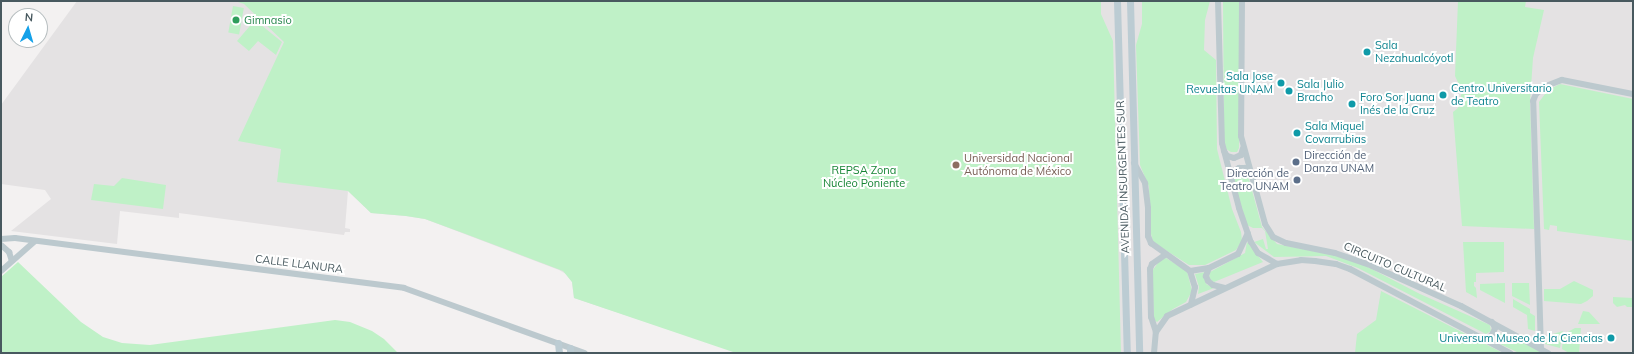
<!DOCTYPE html>
<html>
<head>
<meta charset="utf-8">
<style>
	body { margin:0 }
	#map { position:relative; width:1634px; height:354px; overflow:hidden; background:#f3f1f1; font-family:Mulish,sans-serif }
	div>[style] { position:absolute }
	[style*='--x'] { left:calc(var(--x)*1px); top:calc(var(--y)*1px); width:calc(var(--w)*1px); rotate:calc(var(--a)*1deg) }
	.education>* { inset:0; background:#e4e2e3 }
	.green>* { inset:0; background:#bff1c7; transform-origin:0 0 }
	.tertiary>* { height:6px; margin:-3px; padding:0 3px; transform-origin:3px; border-radius:3px; background:#bcc9ce }
	.secondary>* { height:7px; margin:-3.5px; padding:0 3.5px; transform-origin:3.5px; border-radius:3.5px; background:#bcccd3 }
	.dots>* { width:11px; height:11px; translate:-50% -50%; box-sizing:border-box; border:2px solid #fff; border-radius:50% }
	span { translate:-50% -50%; white-space:nowrap; text-align:center; line-height:1.15; -webkit-text-stroke:4px #fff; paint-order:stroke }
	.leisure-label { font-size:11px; color:#27864d }
	.left { translate:0 -50%; text-align:left }
	.culture-label { font-size:11px; color:#0d838f }
	.right { translate:-100% -50%; text-align:right }
	.service-label { font-size:11px; color:#4e5e75 }
	.education-label { font-size:11px; color:#785e54 }
	.park-label { font-size:11px; color:#158434 }
	.street-label { font-size:11px; color:#48595f }
	.frame { position:absolute; inset:0; border:2px solid #48595f; pointer-events:none }
	.north { position:absolute; left:8px; top:8px; width:40px; height:40px; box-sizing:border-box; background:#fff; border:1px solid #b6bdbf; border-radius:50%; rotate:5deg; font-size:11px; font-weight:700; line-height:16px; text-align:center; color:#48595f }
	.north::after { content:''; display:block; margin:auto; width:14px; height:18px; background:#14a1e9; clip-path:polygon(50% 0,100% 100%,50% 72%,0 100%) }
</style>
</head>
<body>
<div id="map">
	<div class="education">
		<i style="clip-path:polygon(77px 1px,1633px 1px,1633px 353px,739px 353px,574px 298px,572px 282px,566px 274px,559px 270px,425px 219px,406px 216px,371px 213px,348px 191px,345px 228px,350px 229px,350px 232px,345px 232px,344px 235px,179px 213px,179px 218px,120px 211px,117px 244px,11px 231px,51px 199px,45px 190px,1px 184px,1px 105px)"></i>
	</div>
	<div class="green">
		<i style="clip-path:polygon(235px 1px,1101px 1px,1101px 14px,1113px 41px,1121px 353px,736px 353px,574px 298px,572px 282px,563px 271px,463px 233px,425px 219px,406px 216px,371px 213px,348px 191px,277px 182px,281px 149px,238px 141px,284px 42px,244px 4px)"></i>
		<i style="clip-path:polygon(1142px 1px,1210px 1px,1205px 20px,1204px 50px,1216px 60px,1217px 149px,1232px 209px,1241px 232px,1242px 241px,1236px 250px,1205px 265px,1189px 265px,1153px 242px,1150px 230px,1149px 187px,1140px 165px,1136px 45px,1142px 24px)"></i>
		<i style="clip-path:polygon(1223px 1px,1241px 1px,1239px 148px,1237px 152px,1231px 152px,1226px 149px,1224px 140px)"></i>
		<i style="clip-path:polygon(1458px 1px,1526px 1px,1525px 7px,1544px 10px,1533px 58px,1530px 102px,1534px 229px,1462px 226px,1453px 112px,1458px 108px,1462px 91px,1455px 76px)"></i>
		<i style="left:233px;top:6px;width:11px;height:27px;rotate:10deg"></i>
		<i style="clip-path:polygon(255px 20px,282px 42px,276px 55px,258px 41px,249px 51px,237px 41px)"></i>
		<i style="clip-path:polygon(1560px 84px,1633px 99px,1633px 241px,1557px 231px,1557px 226px,1550px 225px,1549px 230px,1544px 229px,1539px 102px,1548px 90px)"></i>
		<i style="clip-path:polygon(1240px 170px,1247px 172px,1262px 227px,1277px 244px,1333px 255px,1362px 264px,1420px 294px,1490px 325px,1491px 331px,1486px 334px,1358px 268px,1326px 256px,1274px 257px,1254px 242px,1263px 239px,1266px 249px,1268px 249px,1265px 231px,1262px 228px,1253px 228px,1247px 225px,1234px 184px,1234px 175px)"></i>
		<i style="clip-path:polygon(122px 178px,166px 185px,163px 209px,91px 200px,94px 184px,114px 186px)"></i>
		<i style="clip-path:polygon(1247px 242px,1263px 262px,1214px 282px,1209px 279px,1210px 272px,1245px 253px)"></i>
		<i style="clip-path:polygon(1463px 242px,1504px 242px,1504px 272px,1476px 273px,1476px 282px,1474px 282px,1474px 286px,1476px 288px,1477px 298px,1466px 292px)"></i>
		<i style="clip-path:polygon(1166px 258px,1187px 271px,1192px 291px,1186px 302px,1173px 309px,1157px 322px,1154px 320px,1152px 271px,1161px 259px)"></i>
		<i style="clip-path:polygon(18px 262px,81px 322px,103px 337px,122px 343px,150px 345px,335px 320px,350px 322px,372px 331px,384px 339px,398px 353px,1px 353px,1px 277px)"></i>
		<i style="clip-path:polygon(1205px 272px,1206px 284px,1214px 288px,1198px 294px,1199px 287px,1195px 274px)"></i>
		<i style="clip-path:polygon(1574px 281px,1593px 290px,1593px 296px,1587px 301px,1581px 304px,1544px 301px,1544px 289px,1560px 289px)"></i>
		<i style="clip-path:polygon(1505px 283px,1505px 303px,1480px 290px,1480px 284px)"></i>
		<i style="clip-path:polygon(1512px 283px,1529px 283px,1530px 305px,1512px 296px)"></i>
		<i style="clip-path:polygon(1381px 291px,1503px 353px,1355px 353px,1357px 334px,1376px 320px)"></i>
		<i style="clip-path:polygon(1613px 297px,1633px 298px,1633px 307px,1627px 307px,1625px 305px,1617px 307px,1613px 303px)"></i>
		<i style="clip-path:polygon(1513px 299px,1530px 309px,1530px 313px,1535px 316px,1535px 331px,1528px 329px,1527px 315px,1513px 307px)"></i>
		<i style="clip-path:polygon(1583px 311px,1589px 312px,1600px 324px,1578px 324px)"></i>
		<i style="clip-path:polygon(1575px 328px,1581px 328px,1579px 353px,1569px 353px,1562px 349px,1563px 338px,1566px 333px)"></i>
		<i style="clip-path:polygon(1563px 331px,1560px 348px,1545px 344px,1546px 336px)"></i>
		<i style="clip-path:polygon(1507px 333px,1543px 353px,1519px 353px,1498px 343px,1497px 338px,1500px 334px)"></i>
	</div>
	<div class="tertiary">
		<i style="--x:1218;--y:1;--w:142;--a:88.4"></i>
		<i style="--x:1222;--y:143;--w:67;--a:75.3"></i>
		<i style="--x:1239;--y:208;--w:36;--a:71"></i>
		<i style="--x:1251;--y:242;--w:13;--a:58"></i>
		<i style="--x:1258;--y:253;--w:22;--a:30"></i>
		<i style="--x:1277;--y:264;--w:24;--a:-9"></i>
		<i style="--x:1301;--y:260;--w:14;--a:4"></i>
		<i style="--x:1315;--y:261;--w:21;--a:8"></i>
		<i style="--x:1336;--y:264;--w:15;--a:20"></i>
		<i style="--x:1350;--y:269;--w:181;--a:27.7"></i>
		<i style="--x:1242;--y:1;--w:135;--a:90.4"></i>
		<i style="--x:1241;--y:136;--w:91;--a:74.7"></i>
		<i style="--x:1265;--y:224;--w:15;--a:58"></i>
		<i style="--x:1273;--y:237;--w:14;--a:25"></i>
		<i style="--x:1286;--y:243;--w:50;--a:11.5"></i>
		<i style="--x:1335;--y:253;--w:39;--a:19"></i>
		<i style="--x:1372;--y:266;--w:98;--a:24.2"></i>
		<i style="--x:1461;--y:306;--w:99;--a:28.4"></i>
		<i style="--x:1224;--y:151;--w:6;--a:59"></i>
		<i style="--x:1227;--y:156;--w:7;--a:16"></i>
		<i style="--x:1234;--y:158;--w:8;--a:-23"></i>
		<i style="--x:1241;--y:155;--w:7;--a:-74"></i>
		<i style="--x:1134;--y:163;--w:23;--a:61"></i>
		<i style="--x:1145;--y:183;--w:25;--a:83"></i>
		<i style="--x:1148;--y:208;--w:28;--a:90"></i>
		<i style="--x:1148;--y:236;--w:8;--a:67"></i>
		<i style="--x:1151;--y:243;--w:48;--a:35.7"></i>
		<i style="--x:1190;--y:271;--w:19;--a:-9"></i>
		<i style="--x:1209;--y:268;--w:32;--a:-26"></i>
		<i style="--x:1238;--y:254;--w:23;--a:-65"></i>
		<i style="--x:1231;--y:179;--w:9;--a:-69"></i>
		<i style="--x:1234;--y:171;--w:6;--a:-31"></i>
		<i style="--x:1239;--y:168;--w:6;--a:0"></i>
		<i style="--x:1245;--y:168;--w:6;--a:31"></i>
		<i style="--x:1;--y:239;--w:14;--a:-4"></i>
		<i style="--x:15;--y:238;--w:392;--a:7.3"></i>
		<i style="--x:404;--y:288;--w:192;--a:19.8"></i>
		<i style="--x:1;--y:245;--w:11;--a:41"></i>
		<i style="--x:9;--y:252;--w:9;--a:72"></i>
		<i style="--x:1209;--y:268;--w:9;--a:111"></i>
		<i style="--x:1206;--y:276;--w:5;--a:68"></i>
		<i style="--x:1208;--y:281;--w:6;--a:39"></i>
		<i style="--x:1213;--y:285;--w:12;--a:14"></i>
		<i style="--x:1;--y:271;--w:45;--a:-41.4"></i>
		<i style="--x:1190;--y:271;--w:17;--a:73"></i>
		<i style="--x:1195;--y:287;--w:18;--a:103"></i>
		<i style="--x:1156;--y:332;--w:16;--a:-108"></i>
		<i style="--x:1151;--y:317;--w:48;--a:-91.2"></i>
		<i style="--x:1150;--y:269;--w:5;--a:-68"></i>
		<i style="--x:1152;--y:264;--w:16;--a:-35"></i>
		<i style="--x:1483;--y:338;--w:7;--a:-8"></i>
		<i style="--x:1490;--y:337;--w:5;--a:-53"></i>
		<i style="--x:1493;--y:333;--w:5;--a:-68"></i>
		<i style="--x:1495;--y:328;--w:7;--a:-117"></i>
		<i style="--x:1541;--y:349;--w:248;--a:-91.8"></i>
		<i style="--x:1533;--y:101;--w:8;--a:-67"></i>
		<i style="--x:1536;--y:94;--w:13;--a:-39"></i>
		<i style="--x:1546;--y:86;--w:17;--a:-21"></i>
		<i style="--x:1562;--y:80;--w:72;--a:11.2"></i>
		<i style="--x:1154;--y:353;--w:21;--a:-85"></i>
		<i style="--x:1156;--y:332;--w:19;--a:-55"></i>
		<i style="--x:1167;--y:316;--w:122;--a:-25.3"></i>
	</div>
	<div class="secondary">
		<i style="--x:1117;--y:1;--w:352;--a:88.4"></i>
		<i style="--x:1130;--y:1;--w:352;--a:88.5"></i>
		<i style="--x:558;--y:343;--w:10;--a:84"></i>
		<i style="--x:570;--y:348;--w:5;--a:90"></i>
	</div>
	<div class="dots">
		<i style="left:236px;top:20px;background:#2e9e5b"></i>
		<i style="left:1367px;top:52px;background:#0f9aa8"></i>
		<i style="left:1281px;top:83px;background:#0f9aa8"></i>
		<i style="left:1289px;top:91px;background:#0f9aa8"></i>
		<i style="left:1443px;top:95px;background:#0f9aa8"></i>
		<i style="left:1352px;top:104px;background:#0f9aa8"></i>
		<i style="left:1297px;top:133px;background:#0f9aa8"></i>
		<i style="left:1296px;top:162px;background:#5c6f8a"></i>
		<i style="left:956px;top:165px;background:#8d6e63"></i>
		<i style="left:1297px;top:180px;background:#5c6f8a"></i>
		<i style="left:1611px;top:338px;background:#0f9aa8"></i>
	</div>
	<div class="leisure-label">
		<span class="left" style="left:244px;top:20px">Gimnasio</span>
	</div>
	<div class="culture-label">
		<span class="left" style="left:1375px;top:52px">Sala<br>Nezahualcóyotl</span>
		<span class="right" style="left:1273px;top:83px">Sala Jose<br>Revueltas UNAM</span>
		<span class="left" style="left:1297px;top:91px">Sala Julio<br>Bracho</span>
		<span class="left" style="left:1451px;top:95px">Centro Universitario<br>de Teatro</span>
		<span class="left" style="left:1360px;top:104px">Foro Sor Juana<br>Inés de la Cruz</span>
		<span class="left" style="left:1305px;top:133px">Sala Miguel<br>Covarrubias</span>
		<span class="right" style="left:1603px;top:338px">Universum Museo de la Ciencias</span>
	</div>
	<div class="service-label">
		<span class="left" style="left:1304px;top:162px">Dirección de<br>Danza UNAM</span>
		<span class="right" style="left:1289px;top:180px">Dirección de<br>Teatro UNAM</span>
	</div>
	<div class="education-label">
		<span class="left" style="left:964px;top:165px">Universidad Nacional<br>Autónoma de México</span>
	</div>
	<div class="park-label">
		<span style="left:864px;top:177px">REPSA Zona<br>Núcleo Poniente</span>
	</div>
	<div class="street-label">
		<span style="left:1123px;top:177px;rotate:-92deg">AVENIDA INSURGENTES SUR</span>
		<span style="left:299px;top:264px;rotate:7deg">CALLE LLANURA</span>
		<span style="left:1395px;top:267px;rotate:23deg">CIRCUITO CULTURAL</span>
	</div>
	<div class="frame"></div>
	<div class="north">N</div>
</div>
</body>
</html>
